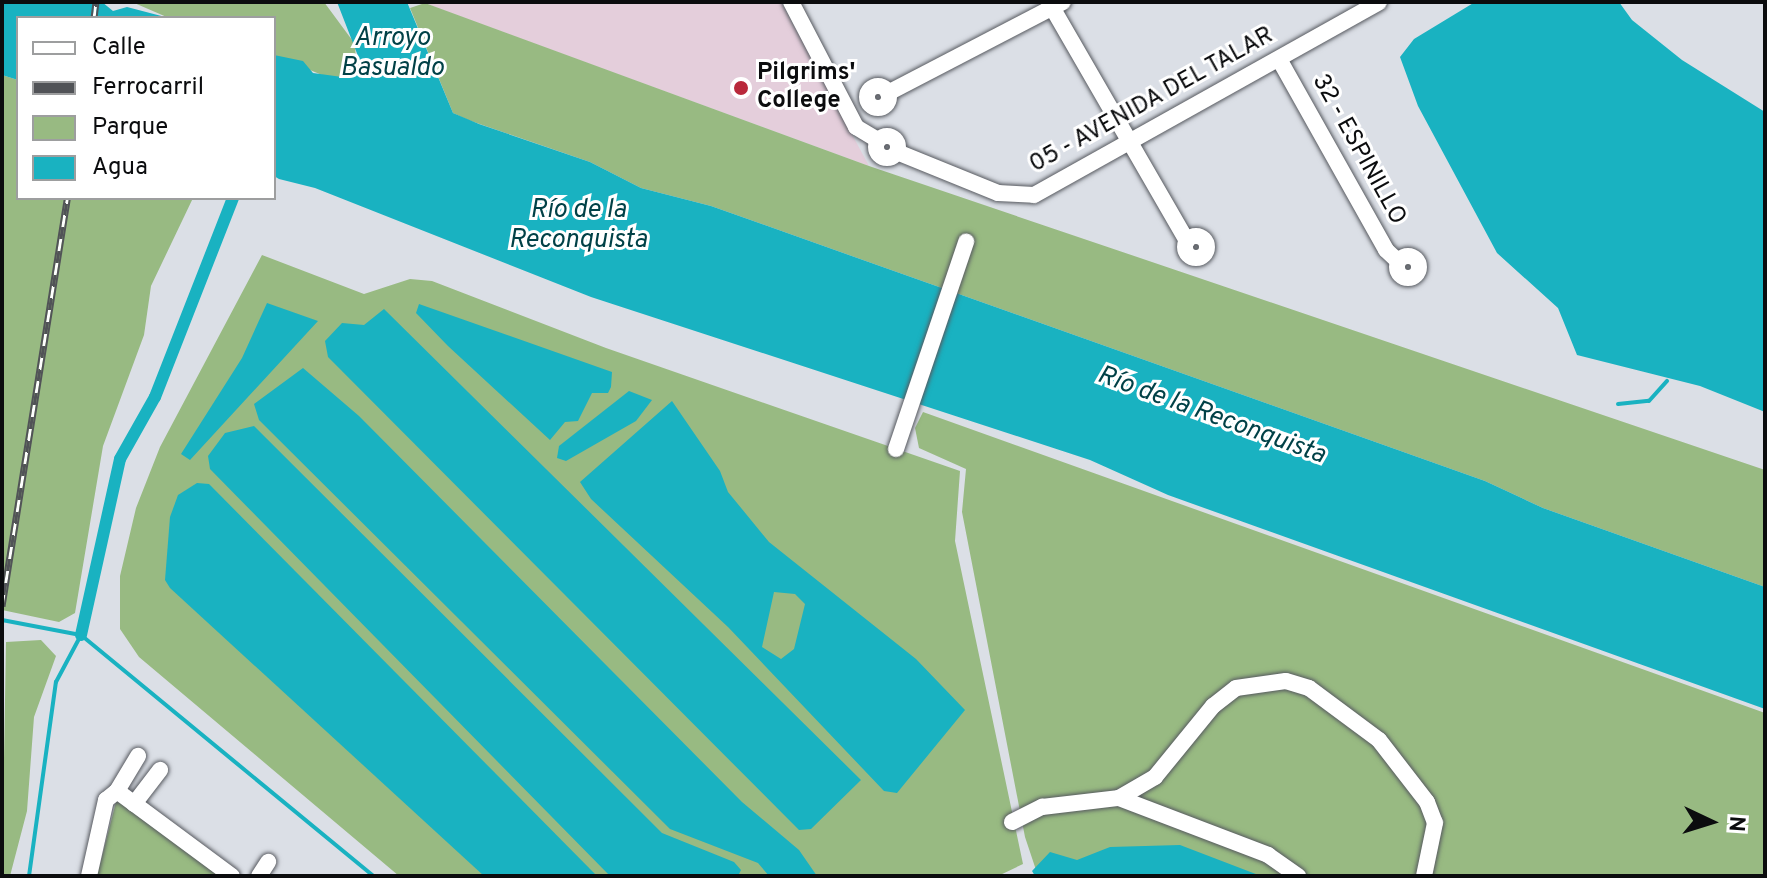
<!DOCTYPE html>
<html>
<head>
<meta charset="utf-8">
<style>
	body { margin:0 }
	#map { position:relative; width:1767px; height:878px; overflow:hidden; background:#dbdfe6; font-family:Overpass,sans-serif }
	div>[style] { position:absolute }
	[style*='--x'] { left:calc(var(--x)*1px); top:calc(var(--y)*1px); width:calc(var(--w)*1px); rotate:calc(var(--a)*1deg) }
	.education>* { inset:0; background:#e4cedb }
	.green>* { inset:0; background:#98ba82 }
	.water>* { inset:0; background:#19b2c1 }
	.stream>* { height:4px; margin:-2px; padding:0 2px; transform-origin:2px; border-radius:2px; background:#19b2c1 }
	.canal>* { height:12px; margin:-6px; padding:0 6px; transform-origin:6px; border-radius:6px; background:#19b2c1 }
	.roads { filter:drop-shadow(0 0 2px #56595f) drop-shadow(0 0 2px #56595f) }
	.minor>* { height:16px; margin:-8px; padding:0 8px; transform-origin:8px; border-radius:8px; background:#fff }
	.minor>.ring { margin:-8px; padding:0; box-sizing:content-box; background:none; border:16px solid #fff; border-radius:50% }
	.rail>* { height:7px; margin-top:-3.5px; transform-origin:0; background:repeating-linear-gradient(90deg,#fff 0 12px,#515357 0 24px); box-sizing:border-box; border-block:2px solid #515357 }
	.dots>* { width:22px; height:22px; translate:-50% -50%; box-sizing:border-box; border:4px solid #fff; border-radius:50% }
	span { translate:-50% -50%; white-space:nowrap; text-align:center; line-height:1.15; -webkit-text-stroke:6px #fff; paint-order:stroke }
	.poi-label { font-size:24px; color:#0b0c0e; font-weight:700 }
	.left { translate:0 -50%; text-align:left }
	.street-label { font-size:24px; color:#0b0c0e }
	.water-label { font-size:26px; color:#014147; font-style:italic }
	.frame { position:absolute; inset:0; border:4px solid #0b0c0e; pointer-events:none }
	.legend { position:absolute; left:16px; top:16px; width:260px; height:184px; box-sizing:border-box; background:#fff; border:2px solid #9d9e9f; margin:0; padding:10px 14px; list-style:none; font-size:24px; color:#0b0c0e }
	.legend li { display:flex; align-items:center; gap:16px; height:40px }
	.legend b { width:40px; border:2px solid #9d9e9f }
	.north { position:absolute; left:1671px; top:782px; width:80px; height:80px; -webkit-text-stroke:6px #fff; paint-order:stroke; rotate:94deg; font-size:22px; font-weight:700; line-height:32px; text-align:center; color:#0b0c0e }
	.north::after { content:''; display:block; margin:auto; width:28px; height:36px; background:#0b0c0e; clip-path:polygon(50% 0,100% 100%,50% 72%,0 100%) }
</style>
</head>
<body>
<div id="map">
	<div class="education">
		<i style="clip-path:polygon(423px 2px,781px 2px,869px 166px,440px 9px)"></i>
	</div>
	<div class="green">
		<i style="clip-path:polygon(132px 2px,324px 2px,355px 44px,356px 65px,334px 80px,274px 55px,274px 18px,169px 18px)"></i>
		<i style="clip-path:polygon(425px 3px,869px 166px,1765px 470px,1765px 587px,1543px 508px,1485px 481px,711px 206px,641px 188px,590px 162px,468px 120px,453px 113px,410px 8px)"></i>
		<i style="clip-path:polygon(2px 75px,18px 80px,18px 198px,193px 198px,151px 286px,144px 335px,103px 446px,75px 613px,59px 622px,2px 610px)"></i>
		<i style="clip-path:polygon(262px 255px,364px 294px,410px 279px,432px 281px,606px 348px,960px 471px,955px 541px,1023px 864px,998px 876px,399px 876px,139px 657px,120px 629px,120px 576px,136px 508px,160px 447px)"></i>
		<i style="clip-path:polygon(923px 412px,1765px 713px,1765px 876px,1038px 876px,1025px 837px,962px 512px,966px 469px,919px 448px,915px 428px)"></i>
		<i style="clip-path:polygon(41px 640px,56px 656px,34px 717px,27px 811px,10px 876px,2px 876px,6px 642px)"></i>
		<i style="clip-path:polygon(117px 798px,225px 876px,97px 876px)"></i>
	</div>
	<div class="water">
		<i style="clip-path:polygon(2px 2px,102px 2px,113px 11px,127px 7px,169px 18px,18px 18px,18px 80px,2px 75px)"></i>
		<i style="clip-path:polygon(337px 2px,407px 2px,453px 113px,479px 124px,590px 162px,641px 188px,711px 206px,1485px 481px,1543px 508px,1765px 587px,1765px 709px,1168px 495px,1090px 460px,591px 297px,315px 188px,279px 179px,274px 176px,274px 55px,303px 61px,313px 73px,342px 77px,356px 65px,358px 56px)"></i>
		<i style="clip-path:polygon(1475px 2px,1619px 2px,1632px 20px,1682px 60px,1765px 112px,1765px 412px,1700px 386px,1577px 355px,1558px 308px,1497px 253px,1418px 106px,1400px 57px,1414px 39px)"></i>
		<i style="clip-path:polygon(267px 303px,318px 321px,190px 460px,181px 454px,242px 358px)"></i>
		<i style="clip-path:polygon(419px 304px,612px 372px,611px 387px,608px 393px,592px 393px,578px 421px,565px 422px,550px 440px,448px 346px,416px 313px)"></i>
		<i style="clip-path:polygon(384px 309px,861px 780px,811px 829px,799px 830px,328px 357px,325px 341px,342px 323px,364px 325px)"></i>
		<i style="clip-path:polygon(303px 368px,359px 416px,742px 802px,799px 850px,817px 876px,769px 876px,758px 863px,670px 829px,259px 420px,254px 404px)"></i>
		<i style="clip-path:polygon(629px 391px,652px 400px,636px 421px,566px 461px,557px 458px,559px 446px)"></i>
		<i style="clip-path:polygon(evenodd,672px 401px,720px 471px,728px 492px,769px 542px,916px 659px,965px 710px,897px 793px,884px 791px,728px 627px,591px 499px,580px 482px,672px 401px,774px 592px,795px 594px,805px 604px,794px 649px,781px 659px,762px 647px,774px 592px)"></i>
		<i style="clip-path:polygon(254px 426px,662px 833px,734px 862px,741px 870px,738px 876px,610px 876px,210px 469px,208px 456px,225px 433px)"></i>
		<i style="clip-path:polygon(197px 483px,209px 484px,597px 876px,484px 876px,170px 588px,165px 580px,170px 517px,178px 495px)"></i>
		<i style="clip-path:polygon(1180px 845px,1261px 876px,1035px 876px,1032px 871px,1050px 852px,1077px 860px,1110px 847px)"></i>
	</div>
	<div class="stream">
		<i style="--x:1618;--y:404;--w:31;--a:-6"></i>
		<i style="--x:1649;--y:401;--w:27;--a:-48"></i>
		<i style="--x:2;--y:620;--w:80;--a:10.8"></i>
		<i style="--x:81;--y:635;--w:379;--a:39.5"></i>
		<i style="--x:29;--y:876;--w:196;--a:-82.1"></i>
		<i style="--x:56;--y:682;--w:53;--a:-62"></i>
	</div>
	<div class="canal">
		<i style="--x:81;--y:635;--w:180;--a:-77.5"></i>
		<i style="--x:120;--y:459;--w:71;--a:-60.6"></i>
		<i style="--x:155;--y:397;--w:214;--a:-68.6"></i>
	</div>
	<div class="roads">
		<div class="minor">
			<i style="--x:791;--y:2;--w:141;--a:62.5"></i>
			<i style="--x:856;--y:127;--w:26;--a:31"></i>
			<i style="--x:1049;--y:2;--w:276;--a:60"></i>
			<i style="--x:1279;--y:59;--w:219;--a:60.7"></i>
			<i style="--x:1386;--y:250;--w:16;--a:43"></i>
			<i class="ring" style="left:867px;top:86px;width:6px;height:6px"></i>
			<i style="--x:888;--y:93;--w:197;--a:-27.5"></i>
			<i class="ring" style="left:876px;top:136px;width:6px;height:6px"></i>
			<i style="--x:897;--y:152;--w:109;--a:22.1"></i>
			<i style="--x:998;--y:193;--w:36;--a:3"></i>
			<i style="--x:1034;--y:195;--w:395;--a:-29.2"></i>
			<i class="ring" style="left:1185px;top:236px;width:6px;height:6px"></i>
			<i class="ring" style="left:1397px;top:256px;width:6px;height:6px"></i>
			<i style="--x:896;--y:449;--w:219;--a:-71.3"></i>
			<i style="--x:117;--y:791;--w:143;--a:36.5"></i>
			<i style="--x:1119;--y:798;--w:42;--a:-30.3"></i>
			<i style="--x:1155;--y:777;--w:92;--a:-50.8"></i>
			<i style="--x:1213;--y:706;--w:29;--a:-38"></i>
			<i style="--x:1236;--y:688;--w:50;--a:-8"></i>
			<i style="--x:1286;--y:681;--w:24;--a:17"></i>
			<i style="--x:1309;--y:688;--w:87;--a:36.6"></i>
			<i style="--x:1379;--y:740;--w:78;--a:52.3"></i>
			<i style="--x:1427;--y:802;--w:22;--a:69"></i>
			<i style="--x:1435;--y:823;--w:54;--a:101.7"></i>
			<i style="--x:134;--y:804;--w:43;--a:-52.6"></i>
			<i style="--x:1012;--y:822;--w:34;--a:-27"></i>
			<i style="--x:1042;--y:807;--w:78;--a:-6.7"></i>
			<i style="--x:1119;--y:798;--w:160;--a:20.9"></i>
			<i style="--x:1268;--y:855;--w:37;--a:35"></i>
			<i style="--x:89;--y:876;--w:78;--a:-77.4"></i>
			<i style="--x:106;--y:800;--w:14;--a:-39"></i>
			<i style="--x:117;--y:791;--w:41;--a:-59"></i>
			<i style="--x:259;--y:876;--w:17;--a:-57"></i>
		</div>
	</div>
	<div class="rail">
		<i style="--x:94;--y:18;--w:16;--a:-83"></i>
		<i style="--x:2;--y:606;--w:413;--a:-80.9"></i>
	</div>
	<div class="dots">
		<i style="left:741px;top:88px;background:#b9283b"></i>
	</div>
	<div class="poi-label">
		<span class="left" style="left:757px;top:88px">Pilgrims'<br>College</span>
	</div>
	<div class="street-label">
		<span style="left:1152px;top:101px;rotate:-29deg">05 - AVENIDA DEL TALAR</span>
		<span style="left:1358px;top:150px;rotate:61deg">32 - ESPINILLO</span>
	</div>
	<div class="water-label">
		<span style="left:392px;top:54px">Arroyo<br>Basualdo</span>
		<span style="left:578px;top:226px">Río de la<br>Reconquista</span>
		<span style="left:1211px;top:416px;rotate:20deg">Río de la Reconquista</span>
	</div>
	<div class="frame"></div>
	<ul class="legend">
	<li><b style="height:10px;background:#fff"></b>Calle</li>
	<li><b style="height:10px;background:#515357"></b>Ferrocarril</li>
	<li><b style="height:22px;background:#98ba82"></b>Parque</li>
	<li><b style="height:22px;background:#19b2c1"></b>Agua</li>
	</ul>
	<div class="north">N</div>
</div>
</body>
</html>
